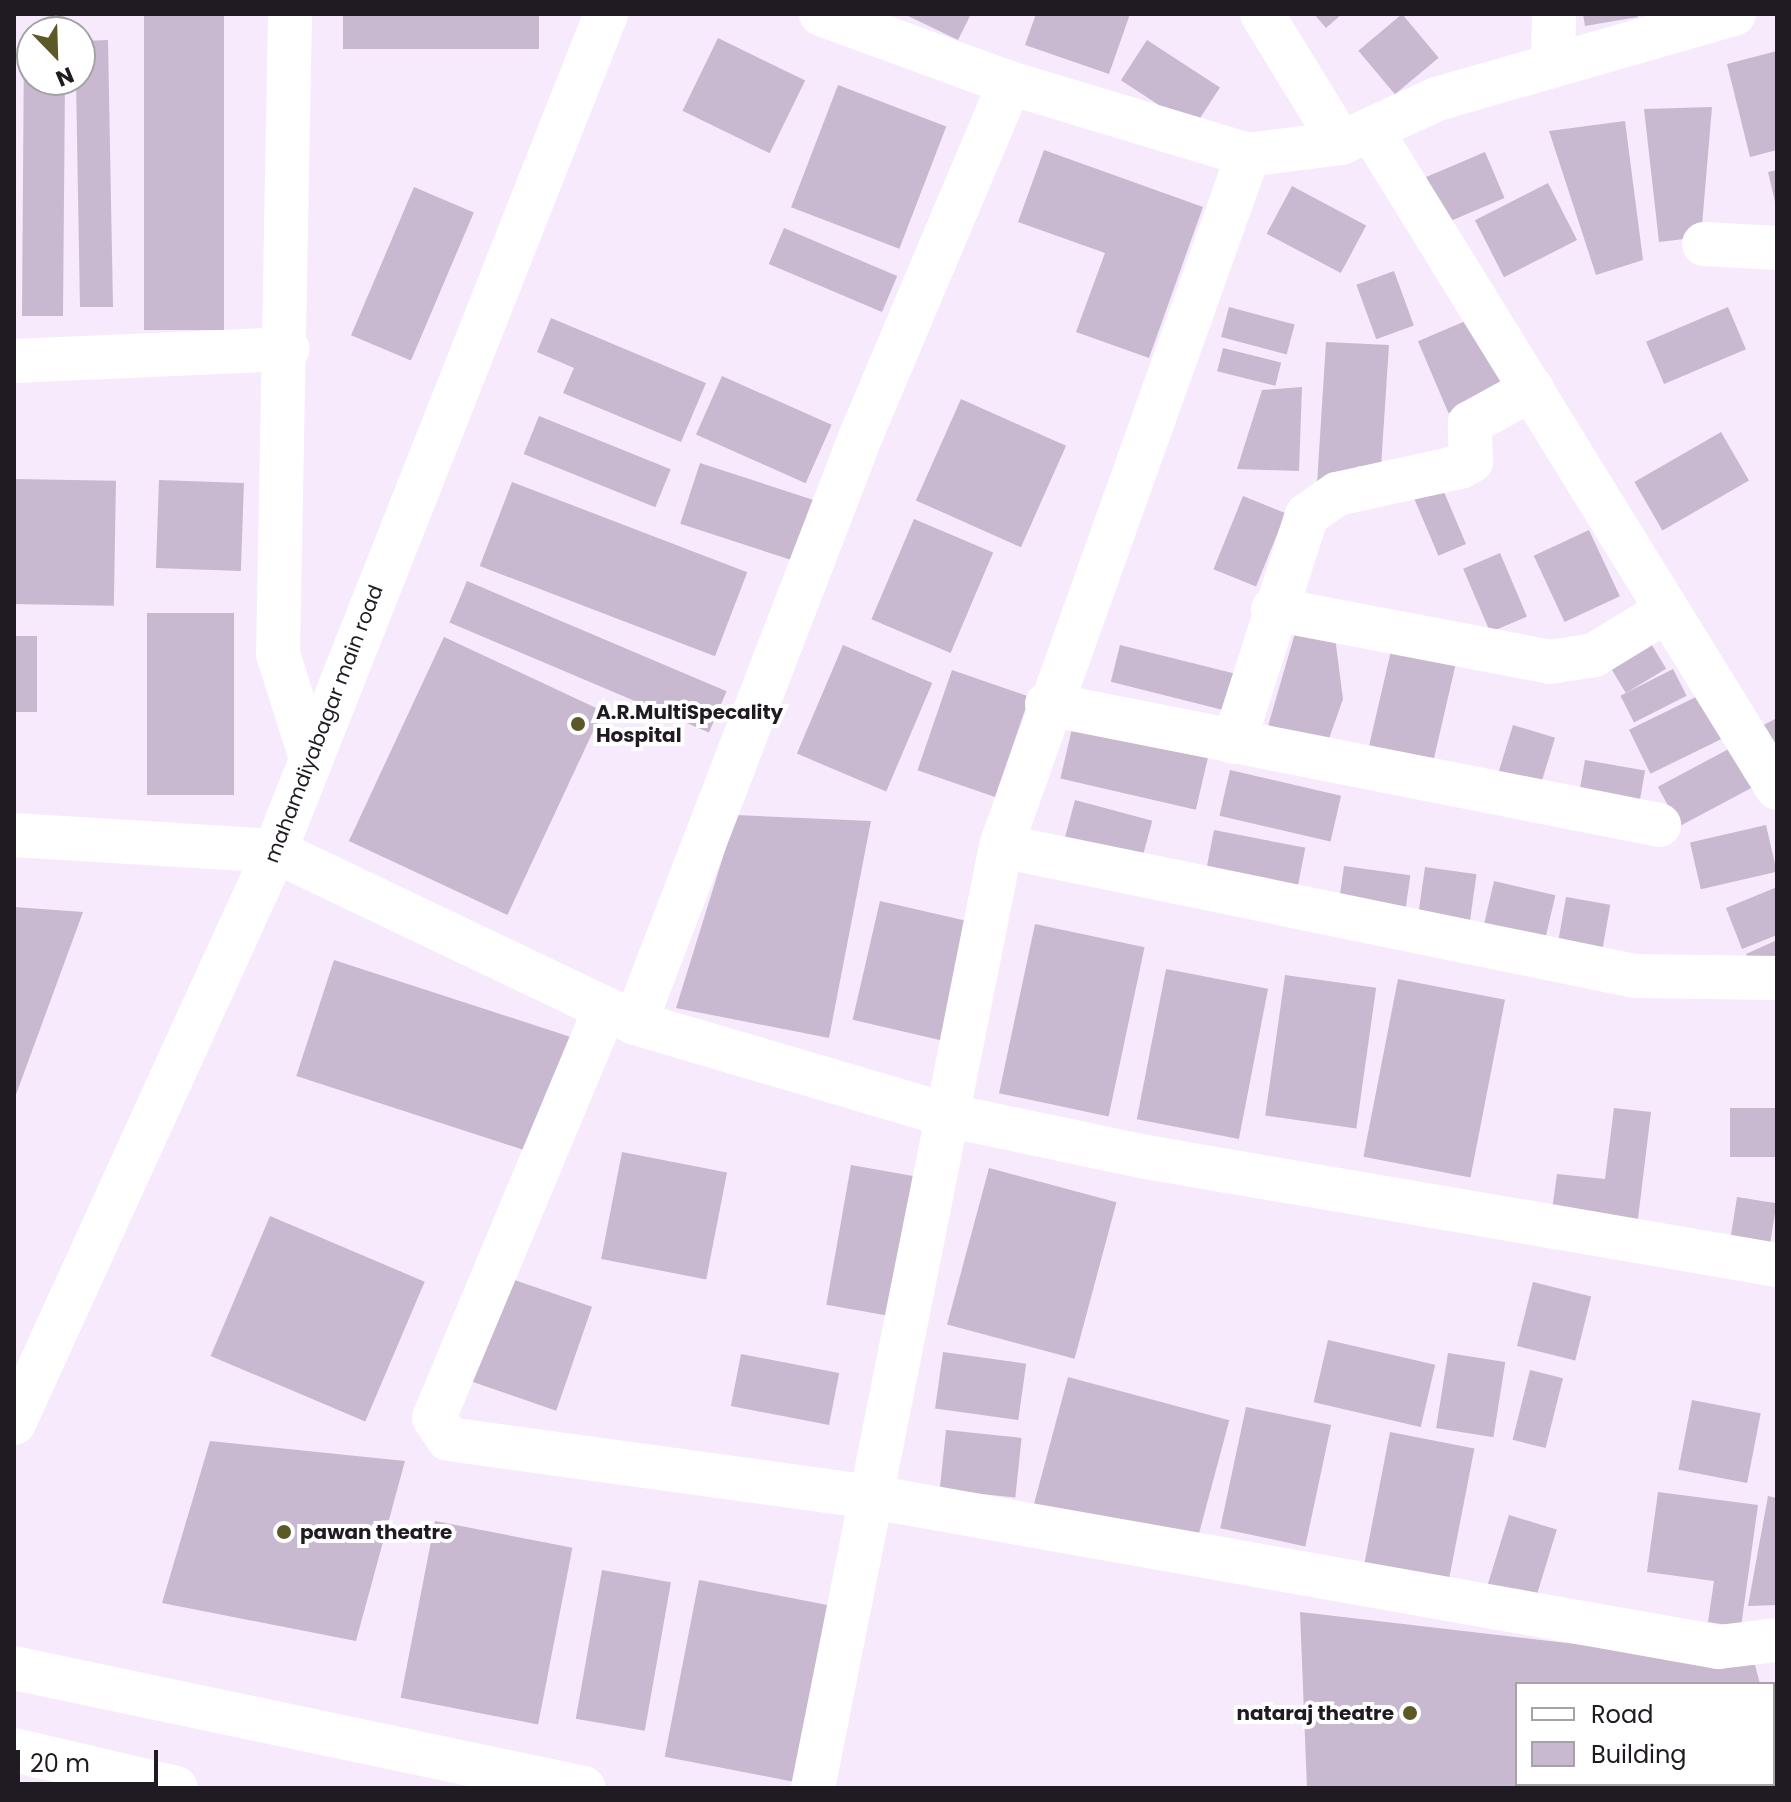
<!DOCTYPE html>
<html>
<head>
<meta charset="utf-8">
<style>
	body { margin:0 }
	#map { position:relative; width:1791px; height:1802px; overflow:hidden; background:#f6eafc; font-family:Poppins,sans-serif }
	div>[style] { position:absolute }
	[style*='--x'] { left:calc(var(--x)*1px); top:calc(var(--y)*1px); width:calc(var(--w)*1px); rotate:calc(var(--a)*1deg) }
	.building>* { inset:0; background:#c8b9d0; transform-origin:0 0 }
	.street>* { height:44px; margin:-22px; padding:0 22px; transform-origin:22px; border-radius:22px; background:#fff }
	.primary>* { height:44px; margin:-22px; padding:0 22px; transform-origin:22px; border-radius:22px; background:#fff }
	.highway>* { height:44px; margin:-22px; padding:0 22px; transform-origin:22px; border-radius:22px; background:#fff }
	.dots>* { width:22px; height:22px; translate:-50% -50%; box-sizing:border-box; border:4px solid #fff; border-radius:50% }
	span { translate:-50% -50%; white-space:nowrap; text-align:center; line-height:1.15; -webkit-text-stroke:8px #fff; paint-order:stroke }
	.poi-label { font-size:20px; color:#201a22; font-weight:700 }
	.left { translate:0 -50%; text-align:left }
	.right { translate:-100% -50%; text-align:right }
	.street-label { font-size:20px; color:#201a22 }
	.frame { position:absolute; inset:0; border:16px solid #201a22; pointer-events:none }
	.legend { position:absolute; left:1515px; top:1682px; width:260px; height:104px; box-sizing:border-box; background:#fff; border:2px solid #a6a3a7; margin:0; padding:10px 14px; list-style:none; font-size:24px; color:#201a22 }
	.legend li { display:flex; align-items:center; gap:16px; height:40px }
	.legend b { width:40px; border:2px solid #a6a3a7 }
	.north { position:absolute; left:16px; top:16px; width:80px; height:80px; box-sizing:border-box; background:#fff; border:2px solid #a6a3a7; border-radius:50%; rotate:157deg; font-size:22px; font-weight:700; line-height:32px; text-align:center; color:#201a22 }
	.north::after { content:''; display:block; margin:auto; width:28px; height:36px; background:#5d5926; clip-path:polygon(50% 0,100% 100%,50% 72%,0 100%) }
	.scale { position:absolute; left:16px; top:1750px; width:142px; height:36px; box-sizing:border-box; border:4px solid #201a22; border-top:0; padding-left:10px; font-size:24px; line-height:28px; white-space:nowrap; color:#201a22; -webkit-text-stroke:6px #fff; paint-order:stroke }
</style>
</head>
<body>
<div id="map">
	<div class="building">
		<i style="left:144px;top:14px;width:80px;height:316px"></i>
		<i style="left:343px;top:14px;width:196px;height:35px"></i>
		<i style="clip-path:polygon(904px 14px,971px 14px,958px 40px)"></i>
		<i style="clip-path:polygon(1036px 14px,1130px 14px,1109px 74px,1025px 45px)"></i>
		<i style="clip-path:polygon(1314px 14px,1342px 14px,1326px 28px)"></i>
		<i style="left:1402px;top:14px;width:57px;height:57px;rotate:50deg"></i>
		<i style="clip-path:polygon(1583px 14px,1637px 14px,1638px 17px,1585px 26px)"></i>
		<i style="left:718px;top:38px;width:97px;height:81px;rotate:26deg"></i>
		<i style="clip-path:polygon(108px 40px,113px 307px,80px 307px,76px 80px,80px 41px)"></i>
		<i style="left:1147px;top:40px;width:87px;height:48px;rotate:33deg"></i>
		<i style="clip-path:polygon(24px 42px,32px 42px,32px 80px,65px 80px,63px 316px,22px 316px)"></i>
		<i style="clip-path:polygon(1777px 51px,1777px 150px,1750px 157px,1727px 64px)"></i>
		<i style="left:838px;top:85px;width:116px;height:131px;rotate:21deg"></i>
		<i style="clip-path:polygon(1712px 107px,1701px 237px,1659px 242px,1644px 109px)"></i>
		<i style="clip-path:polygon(1625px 121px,1643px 260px,1596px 275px,1549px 131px)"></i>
		<i style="clip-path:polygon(1044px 150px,1203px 207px,1149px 358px,1076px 332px,1105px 253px,1018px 222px)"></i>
		<i style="left:1485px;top:152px;width:50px;height:67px;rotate:67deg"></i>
		<i style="clip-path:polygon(1777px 170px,1777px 206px,1776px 206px,1768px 172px)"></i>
		<i style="left:1548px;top:183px;width:64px;height:82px;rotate:63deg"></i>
		<i style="left:1292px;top:186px;width:84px;height:54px;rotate:28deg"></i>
		<i style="left:414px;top:187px;width:65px;height:161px;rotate:23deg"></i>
		<i style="left:784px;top:228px;width:123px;height:39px;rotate:23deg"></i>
		<i style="left:1394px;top:271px;width:58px;height:40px;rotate:70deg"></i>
		<i style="left:1229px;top:307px;width:68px;height:31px;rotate:15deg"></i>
		<i style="left:1728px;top:307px;width:46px;height:89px;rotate:67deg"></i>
		<i style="left:1475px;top:317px;width:78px;height:62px;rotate:67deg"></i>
		<i style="clip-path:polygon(551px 318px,706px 383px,681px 442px,563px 393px,574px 368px,537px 352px)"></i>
		<i style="clip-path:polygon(1326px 342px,1389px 345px,1381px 467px,1358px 466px,1356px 486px,1317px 484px)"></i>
		<i style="left:1223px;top:348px;width:60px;height:24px;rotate:14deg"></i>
		<i style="left:722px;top:376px;width:120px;height:64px;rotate:24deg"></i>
		<i style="clip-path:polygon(1302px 387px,1299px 471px,1237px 469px,1262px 390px)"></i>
		<i style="left:961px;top:399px;width:115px;height:111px;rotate:24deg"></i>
		<i style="left:539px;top:416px;width:142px;height:41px;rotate:22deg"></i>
		<i style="left:1721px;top:432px;width:56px;height:100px;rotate:60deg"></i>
		<i style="left:700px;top:463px;width:121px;height:64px;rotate:18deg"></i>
		<i style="left:14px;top:479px;width:102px;height:125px;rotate:1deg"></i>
		<i style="left:159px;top:480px;width:85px;height:88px;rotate:2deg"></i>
		<i style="left:512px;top:482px;width:252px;height:90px;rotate:21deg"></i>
		<i style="left:1441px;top:485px;width:64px;height:30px;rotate:67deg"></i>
		<i style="left:1243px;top:496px;width:46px;height:79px;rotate:22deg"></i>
		<i style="left:914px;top:519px;width:86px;height:109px;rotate:23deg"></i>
		<i style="left:1589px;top:530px;width:73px;height:61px;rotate:65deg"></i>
		<i style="left:1500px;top:553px;width:69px;height:40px;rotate:67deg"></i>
		<i style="left:467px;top:581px;width:282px;height:45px;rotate:23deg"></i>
		<i style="left:147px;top:613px;width:87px;height:182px"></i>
		<i style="clip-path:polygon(1300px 616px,1334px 630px,1343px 699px,1325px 750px,1266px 733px)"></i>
		<i style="left:1644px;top:632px;width:43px;height:47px;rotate:59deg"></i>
		<i style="left:14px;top:636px;width:23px;height:76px"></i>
		<i style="left:444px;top:637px;width:175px;height:225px;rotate:25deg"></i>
		<i style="left:843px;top:645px;width:97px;height:118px;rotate:23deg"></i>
		<i style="left:1120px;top:645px;width:122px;height:38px;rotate:14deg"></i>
		<i style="left:1391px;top:651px;width:66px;height:106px;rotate:13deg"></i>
		<i style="left:1673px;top:669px;width:30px;height:59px;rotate:63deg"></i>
		<i style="left:952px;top:670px;width:82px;height:106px;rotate:19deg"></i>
		<i style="left:1700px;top:695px;width:49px;height:79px;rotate:64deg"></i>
		<i style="clip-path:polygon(1777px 718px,1777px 769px,1756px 729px)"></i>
		<i style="left:1073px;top:724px;width:139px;height:56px;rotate:13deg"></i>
		<i style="left:1513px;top:725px;width:44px;height:57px;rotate:17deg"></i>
		<i style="left:1740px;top:743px;width:45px;height:93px;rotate:62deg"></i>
		<i style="left:1585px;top:760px;width:61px;height:41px;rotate:10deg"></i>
		<i style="left:1230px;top:770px;width:114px;height:47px;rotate:13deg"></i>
		<i style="left:1075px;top:800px;width:80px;height:50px;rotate:15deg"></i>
		<i style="clip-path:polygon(736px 815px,871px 821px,829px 1038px,676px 1008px)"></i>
		<i style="left:1766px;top:825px;width:48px;height:78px;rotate:77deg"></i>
		<i style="left:1214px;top:830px;width:93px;height:46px;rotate:11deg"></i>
		<i style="left:1344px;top:866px;width:67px;height:47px;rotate:8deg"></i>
		<i style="left:1425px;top:867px;width:52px;height:54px;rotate:8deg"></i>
		<i style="left:1494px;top:881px;width:63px;height:51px;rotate:13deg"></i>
		<i style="clip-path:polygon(1777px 887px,1777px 935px,1742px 949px,1726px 908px)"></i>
		<i style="left:1566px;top:897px;width:45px;height:55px;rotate:10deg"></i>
		<i style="left:880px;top:901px;width:106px;height:122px;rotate:13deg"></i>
		<i style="clip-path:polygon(14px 907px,83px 912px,14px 1100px)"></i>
		<i style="left:1035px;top:924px;width:112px;height:173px;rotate:12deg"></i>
		<i style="clip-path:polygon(1777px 940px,1777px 968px,1757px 978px,1746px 954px)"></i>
		<i style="left:334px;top:960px;width:253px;height:122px;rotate:18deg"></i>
		<i style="left:1166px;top:969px;width:104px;height:153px;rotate:11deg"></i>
		<i style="left:1285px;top:975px;width:92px;height:142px;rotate:8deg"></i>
		<i style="left:1398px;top:979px;width:109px;height:181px;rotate:11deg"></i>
		<i style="clip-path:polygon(1614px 1108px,1651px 1112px,1637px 1227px,1551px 1217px,1557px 1174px,1605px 1179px)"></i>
		<i style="left:1777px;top:1108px;width:49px;height:47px;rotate:90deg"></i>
		<i style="left:622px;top:1152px;width:107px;height:109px;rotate:11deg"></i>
		<i style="left:851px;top:1165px;width:73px;height:142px;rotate:10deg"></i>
		<i style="left:989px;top:1168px;width:132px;height:162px;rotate:15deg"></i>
		<i style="left:1737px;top:1197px;width:40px;height:42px;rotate:9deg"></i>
		<i style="left:270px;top:1216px;width:168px;height:152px;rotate:23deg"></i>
		<i style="left:506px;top:1277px;width:91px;height:110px;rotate:19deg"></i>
		<i style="left:1533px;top:1282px;width:60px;height:66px;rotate:14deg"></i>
		<i style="left:1328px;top:1340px;width:110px;height:64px;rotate:13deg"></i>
		<i style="left:943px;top:1352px;width:84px;height:57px;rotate:8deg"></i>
		<i style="left:1448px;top:1353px;width:58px;height:76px;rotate:9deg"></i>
		<i style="left:741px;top:1354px;width:100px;height:53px;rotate:11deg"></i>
		<i style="left:1530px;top:1370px;width:34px;height:72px;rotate:14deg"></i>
		<i style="left:1068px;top:1377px;width:167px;height:132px;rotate:15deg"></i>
		<i style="left:1692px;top:1400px;width:70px;height:71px;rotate:11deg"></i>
		<i style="left:1246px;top:1407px;width:87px;height:124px;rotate:12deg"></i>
		<i style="left:946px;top:1430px;width:76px;height:60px;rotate:6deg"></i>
		<i style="left:1390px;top:1432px;width:86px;height:136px;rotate:11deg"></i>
		<i style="clip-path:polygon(210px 1441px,405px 1461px,356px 1641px,162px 1603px)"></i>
		<i style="clip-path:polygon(1658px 1492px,1758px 1505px,1741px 1627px,1708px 1622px,1714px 1581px,1647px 1572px)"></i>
		<i style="clip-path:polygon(1768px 1496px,1777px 1498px,1777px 1605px,1748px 1606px)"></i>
		<i style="left:1509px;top:1515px;width:50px;height:76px;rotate:17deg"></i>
		<i style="left:435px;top:1521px;width:140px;height:180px;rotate:11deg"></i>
		<i style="left:602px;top:1570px;width:70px;height:151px;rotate:10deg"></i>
		<i style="left:699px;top:1580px;width:141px;height:180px;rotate:11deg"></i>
		<i style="clip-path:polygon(1300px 1612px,1755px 1665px,1760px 1684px,1517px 1684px,1517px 1784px,1773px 1784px,1774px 1747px,1777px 1788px,1307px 1788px)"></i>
	</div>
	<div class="street">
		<i style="--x:290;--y:14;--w:640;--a:91.07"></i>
		<i style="--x:278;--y:654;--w:106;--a:72.4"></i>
		<i style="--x:821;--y:14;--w:201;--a:20.1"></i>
		<i style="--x:1010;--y:83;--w:249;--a:16.8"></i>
		<i style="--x:1248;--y:155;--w:94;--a:-7.4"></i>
		<i style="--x:1341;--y:143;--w:106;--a:-24.6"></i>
		<i style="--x:1437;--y:99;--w:309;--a:-16"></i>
		<i style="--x:1262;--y:14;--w:151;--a:58.5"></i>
		<i style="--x:1553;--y:63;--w:49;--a:-88.8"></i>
		<i style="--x:1371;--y:130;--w:773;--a:58.32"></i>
		<i style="--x:1704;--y:244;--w:73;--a:3.1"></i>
		<i style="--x:14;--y:361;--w:274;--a:-2.5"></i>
		<i style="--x:1273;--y:609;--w:282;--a:10.8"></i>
		<i style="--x:1550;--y:662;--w:45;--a:-9"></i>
		<i style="--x:1594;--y:655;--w:84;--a:-31.4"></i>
		<i style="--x:1047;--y:704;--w:624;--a:11.18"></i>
		<i style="--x:1234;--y:742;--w:238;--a:-72.2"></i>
		<i style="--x:1307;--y:515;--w:37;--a:-35"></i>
		<i style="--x:1337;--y:494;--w:126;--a:-12.4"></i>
		<i style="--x:1460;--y:467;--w:13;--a:-29"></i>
		<i style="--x:1471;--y:461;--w:38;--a:-92"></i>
		<i style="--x:1470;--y:423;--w:71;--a:-28.7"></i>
		<i style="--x:14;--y:835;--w:261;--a:3.5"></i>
		<i style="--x:275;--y:851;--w:399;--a:25.5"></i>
		<i style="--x:635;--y:1023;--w:329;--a:16.4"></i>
		<i style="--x:951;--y:1116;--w:199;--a:11.9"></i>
		<i style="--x:1146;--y:1157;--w:640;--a:9.71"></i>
		<i style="--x:1001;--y:846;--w:647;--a:11.59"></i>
		<i style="--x:1635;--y:976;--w:142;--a:0.8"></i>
		<i style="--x:605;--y:1009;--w:443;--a:112.7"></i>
		<i style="--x:434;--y:1418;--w:25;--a:56"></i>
		<i style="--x:448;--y:1439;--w:422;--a:7.8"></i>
		<i style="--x:866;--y:1496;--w:866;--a:10.04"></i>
		<i style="--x:1719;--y:1647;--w:58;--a:-6.9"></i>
		<i style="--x:635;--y:1023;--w:632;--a:-68.96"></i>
		<i style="--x:862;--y:433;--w:380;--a:-67.1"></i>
		<i style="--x:813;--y:1788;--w:961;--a:-78.71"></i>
		<i style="--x:1001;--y:846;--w:734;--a:-70.33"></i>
	</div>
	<div class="primary">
		<i style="--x:14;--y:1423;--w:629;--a:-65.47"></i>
		<i style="--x:275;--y:851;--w:900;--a:-68.42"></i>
	</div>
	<div class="highway">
		<i style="--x:14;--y:1668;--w:582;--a:11.89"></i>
		<i style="--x:14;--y:1750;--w:166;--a:13.2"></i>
	</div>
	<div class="dots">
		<i style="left:578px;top:724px;background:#5d5926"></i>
		<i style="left:284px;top:1532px;background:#5d5926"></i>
		<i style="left:1410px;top:1713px;background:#5d5926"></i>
	</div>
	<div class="poi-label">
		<span class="left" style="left:596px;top:724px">A.R.MultiSpecality<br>Hospital</span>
		<span class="left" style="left:300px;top:1532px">pawan theatre</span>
		<span class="right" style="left:1394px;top:1713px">nataraj theatre</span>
	</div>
	<div class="street-label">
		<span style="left:324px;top:724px;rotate:-69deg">mahamdiyabagar main road</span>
	</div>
	<div class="frame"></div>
	<ul class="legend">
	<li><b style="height:10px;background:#fff"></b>Road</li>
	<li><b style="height:22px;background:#c8b9d0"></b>Building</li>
	</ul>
	<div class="north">N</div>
	<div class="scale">20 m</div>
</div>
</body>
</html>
